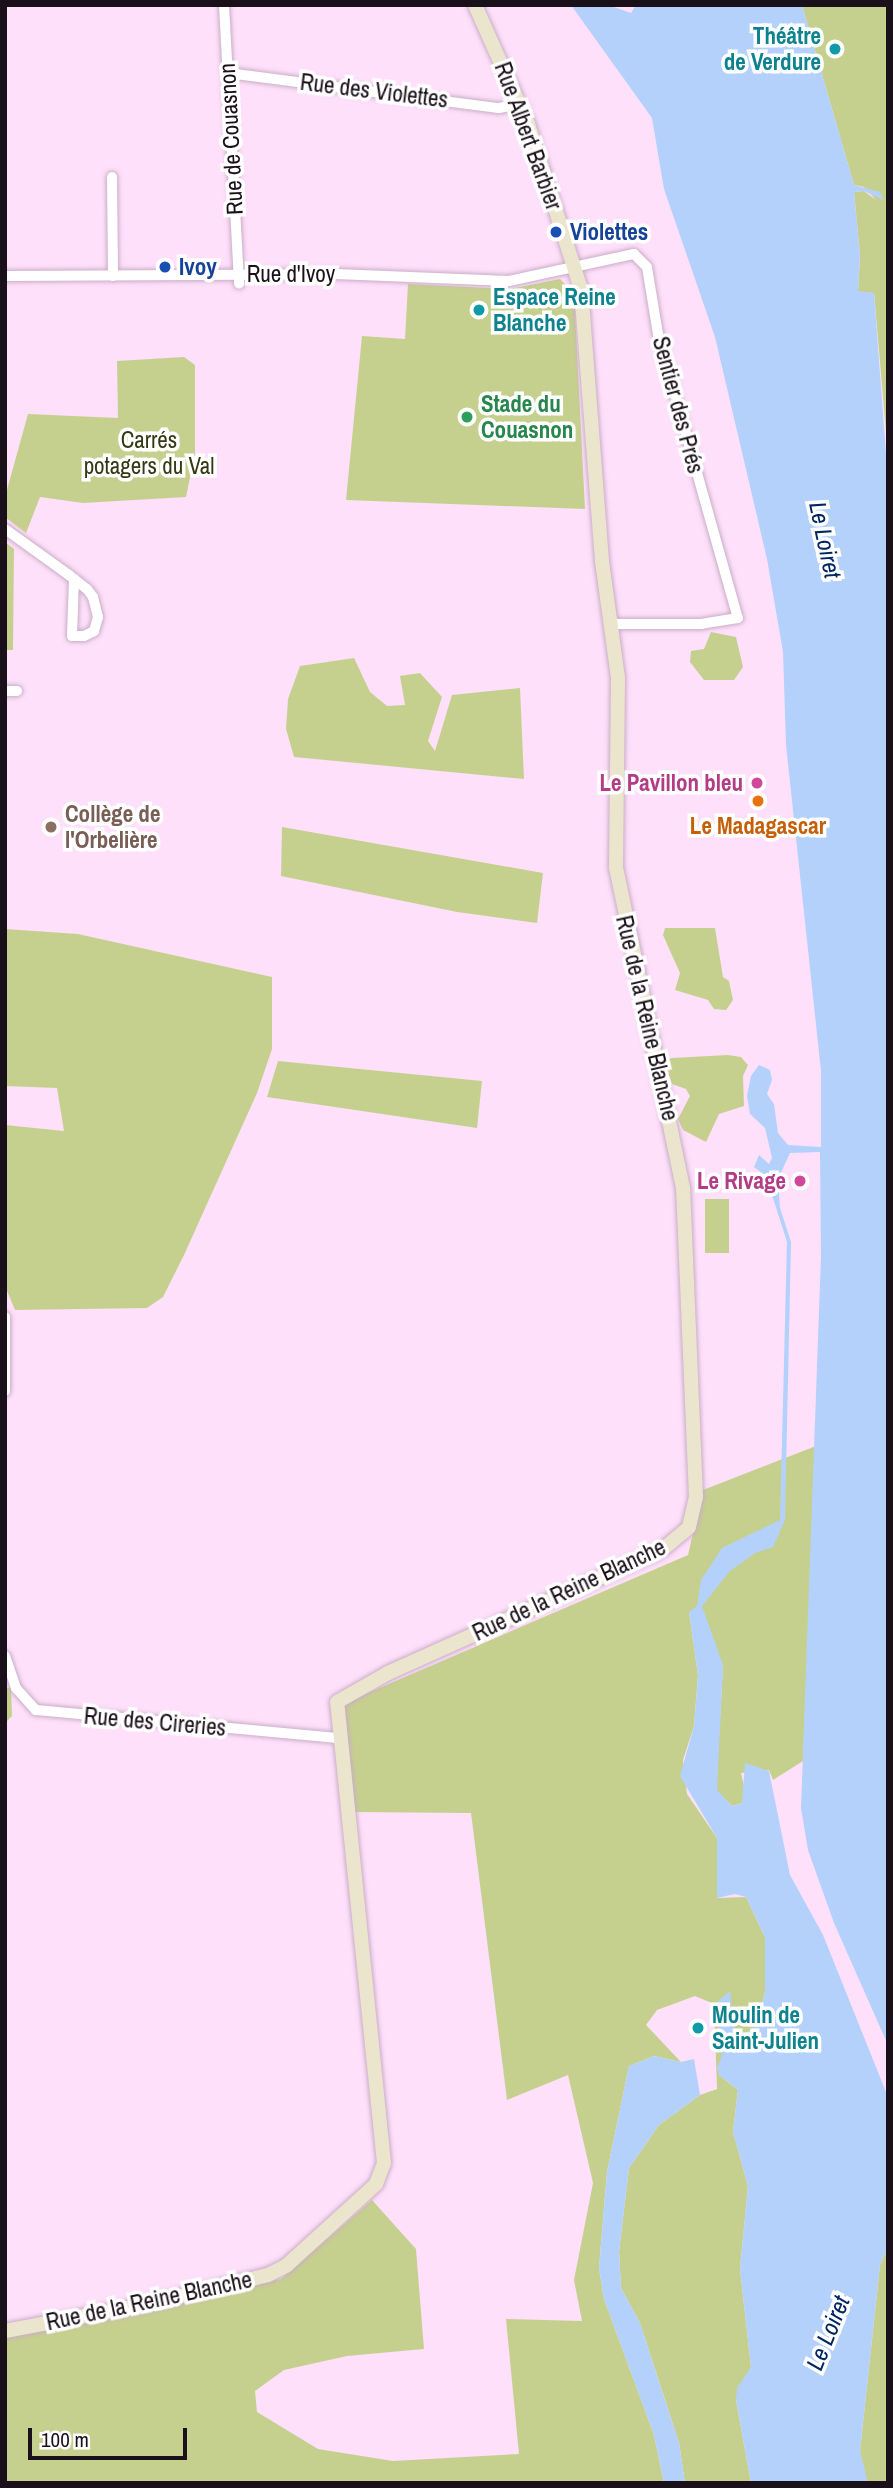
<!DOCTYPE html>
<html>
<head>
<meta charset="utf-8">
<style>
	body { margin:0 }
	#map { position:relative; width:893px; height:2488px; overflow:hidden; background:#fee0fb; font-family:"Archivo Narrow",sans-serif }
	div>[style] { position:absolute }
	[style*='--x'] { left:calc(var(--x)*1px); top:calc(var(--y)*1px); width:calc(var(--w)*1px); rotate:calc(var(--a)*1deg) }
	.green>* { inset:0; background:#c6d08e; transform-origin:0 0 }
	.water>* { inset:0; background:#b4d1fc }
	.roads { filter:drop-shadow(0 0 2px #caadc7) drop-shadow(0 0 2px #caadc7) }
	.street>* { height:10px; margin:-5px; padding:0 5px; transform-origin:5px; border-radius:5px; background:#fff }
	.secondary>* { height:14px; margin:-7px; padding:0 7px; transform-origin:7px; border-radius:7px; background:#ece5cd }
	.dots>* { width:19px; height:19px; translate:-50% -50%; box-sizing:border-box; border:4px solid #fff; border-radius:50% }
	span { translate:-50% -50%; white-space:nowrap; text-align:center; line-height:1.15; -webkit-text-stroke:7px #fff; paint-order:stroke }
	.culture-label { font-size:23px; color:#0d838f; font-weight:700 }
	.right { translate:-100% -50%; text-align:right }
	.left { translate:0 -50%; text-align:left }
	.street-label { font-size:23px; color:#1a1019 }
	.transit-label { font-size:23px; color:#164399; font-weight:700 }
	.leisure-label { font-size:23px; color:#27864d; font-weight:700 }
	.park-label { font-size:23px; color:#353913 }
	.hotel-label { font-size:23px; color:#b23c85; font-weight:700 }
	.education-label { font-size:23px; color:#785e54; font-weight:700 }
	.food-label { font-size:23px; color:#c56008; font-weight:700 }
	.water-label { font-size:24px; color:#002662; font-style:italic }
	.frame { position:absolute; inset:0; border:7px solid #1a1019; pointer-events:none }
	.scale { position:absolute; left:28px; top:2428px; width:159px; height:32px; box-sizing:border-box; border:4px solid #1a1019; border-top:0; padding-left:9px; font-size:21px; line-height:24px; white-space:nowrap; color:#1a1019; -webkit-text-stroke:5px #fff; paint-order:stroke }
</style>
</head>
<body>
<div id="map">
	<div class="green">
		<i style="clip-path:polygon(802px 5px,888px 5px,888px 455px,874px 293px,858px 292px,860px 255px,854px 192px,864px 191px,876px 200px,864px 187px,854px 185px)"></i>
		<i style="clip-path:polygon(560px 279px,574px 293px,585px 509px,346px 500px,362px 336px,405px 339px,408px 284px,510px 289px)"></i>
		<i style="clip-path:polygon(184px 357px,195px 365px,195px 453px,186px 497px,83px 503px,40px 497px,26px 533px,5px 517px,5px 497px,28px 414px,118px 418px,117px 361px)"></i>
		<i style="clip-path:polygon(5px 542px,14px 549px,13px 650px,5px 650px)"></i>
		<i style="clip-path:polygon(711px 632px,736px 637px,743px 667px,734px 680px,704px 680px,690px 662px,691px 651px,704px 649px)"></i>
		<i style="clip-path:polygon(354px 658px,370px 692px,387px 706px,405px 705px,400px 676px,420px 673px,442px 697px,428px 741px,435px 751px,452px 695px,520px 688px,524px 779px,294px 757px,286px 729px,288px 699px,300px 666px)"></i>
		<i style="clip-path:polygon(282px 827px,543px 873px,537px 923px,457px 912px,281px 876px)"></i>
		<i style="clip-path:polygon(665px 928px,715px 928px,723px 977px,729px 981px,733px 1000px,726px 1010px,714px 1009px,708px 1000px,675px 990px,680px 973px,663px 935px)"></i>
		<i style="clip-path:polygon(5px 929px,78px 934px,272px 977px,272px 1049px,257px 1093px,184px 1255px,163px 1297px,147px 1308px,15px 1310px,5px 1286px,5px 1125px,64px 1131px,57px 1088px,5px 1086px)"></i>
		<i style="clip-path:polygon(728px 1055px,741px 1057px,748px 1065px,743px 1076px,744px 1106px,719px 1114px,706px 1142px,683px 1130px,678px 1119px,690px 1096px,686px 1089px,672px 1084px,664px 1063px,671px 1058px)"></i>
		<i style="clip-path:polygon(278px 1061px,482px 1081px,477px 1128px,267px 1097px)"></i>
		<i style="left:705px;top:1199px;width:24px;height:54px"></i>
		<i style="clip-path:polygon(816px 1446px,803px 1761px,773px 1780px,769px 1770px,741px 1773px,746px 1794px,742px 1803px,732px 1806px,716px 1790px,723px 1665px,689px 1612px,698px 1675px,694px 1726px,683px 1760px,687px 1794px,717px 1838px,717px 1898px,746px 1897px,765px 1937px,765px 1992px,755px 2027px,743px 2035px,734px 2031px,716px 2003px,722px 2055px,719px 2075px,738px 2090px,733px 2132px,748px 2186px,740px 2269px,751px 2367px,736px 2400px,751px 2483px,685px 2483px,679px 2443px,640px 2323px,621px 2288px,619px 2252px,629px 2168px,659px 2125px,700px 2095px,717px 2089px,714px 2004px,695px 1996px,657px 2010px,646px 2025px,681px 2062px,654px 2056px,629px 2066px,607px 2172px,599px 2268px,604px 2299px,654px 2435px,664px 2483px,5px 2483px,5px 2331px,281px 2279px,372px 2200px,416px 2249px,424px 2349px,347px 2356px,284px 2370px,255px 2391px,257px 2412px,318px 2449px,393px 2461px,519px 2454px,506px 2319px,582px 2321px,574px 2280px,593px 2183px,568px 2075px,507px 2100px,471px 1813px,353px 1812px,340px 1705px,688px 1555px,703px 1490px)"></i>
		<i style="clip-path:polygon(5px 1688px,11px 1688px,12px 1716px,5px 1723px)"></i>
		<i style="clip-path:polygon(888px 2247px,888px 2483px,863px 2483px,860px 2451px,880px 2265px)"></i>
	</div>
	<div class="water">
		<i style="clip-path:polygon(571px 5px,608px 5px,631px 13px,636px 5px,802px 5px,854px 185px,880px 192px,883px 200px,864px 191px,854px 192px,860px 255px,858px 291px,874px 293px,888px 481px,888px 2045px,834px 1923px,808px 1850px,801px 1808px,821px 1256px,820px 1152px,790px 1153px,778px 1179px,780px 1208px,791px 1242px,785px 1520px,773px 1547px,755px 1553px,730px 1571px,702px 1606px,723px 1665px,717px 1790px,732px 1806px,742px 1803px,745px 1763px,769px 1771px,790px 1875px,823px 1935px,888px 2097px,888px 2247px,880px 2265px,860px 2451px,868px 2483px,751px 2483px,736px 2400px,737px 2388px,751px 2367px,740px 2269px,748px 2186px,733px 2132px,738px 2090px,719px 2075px,717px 2068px,722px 2055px,716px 2003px,730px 1991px,734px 2031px,743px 2035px,755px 2027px,765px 1992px,765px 1937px,746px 1897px,735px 1894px,717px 1898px,717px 1838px,680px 1776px,694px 1726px,698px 1675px,689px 1612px,697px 1606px,701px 1580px,722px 1548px,780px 1520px,787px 1242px,766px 1176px,754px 1167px,759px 1155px,769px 1164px,772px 1158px,765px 1128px,750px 1114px,747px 1096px,751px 1076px,759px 1065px,770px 1070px,772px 1080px,767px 1094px,774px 1104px,778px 1133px,788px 1145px,821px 1147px,821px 1071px,786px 745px,783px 652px,767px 559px,715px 337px,664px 189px,652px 118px)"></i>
		<i style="clip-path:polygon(654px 2056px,681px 2062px,694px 2059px,700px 2095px,659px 2125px,629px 2168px,619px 2252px,621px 2288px,640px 2323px,660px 2385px,679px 2443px,685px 2483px,664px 2483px,654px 2435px,604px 2299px,599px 2268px,607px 2172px,629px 2066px)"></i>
	</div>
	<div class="roads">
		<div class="street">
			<i style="--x:224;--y:5;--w:279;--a:86.9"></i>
			<i style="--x:228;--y:73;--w:273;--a:7.4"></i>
			<i style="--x:499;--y:108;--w:21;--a:-11"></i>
			<i style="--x:112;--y:177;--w:99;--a:89.4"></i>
			<i style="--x:5;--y:276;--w:331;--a:-0.3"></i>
			<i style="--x:336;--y:274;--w:173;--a:2.3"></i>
			<i style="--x:509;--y:281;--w:128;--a:-12.2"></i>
			<i style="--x:634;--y:254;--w:18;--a:45"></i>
			<i style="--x:647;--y:267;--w:68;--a:80.7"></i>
			<i style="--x:658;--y:334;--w:295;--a:74.3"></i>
			<i style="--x:738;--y:618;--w:36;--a:171"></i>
			<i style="--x:702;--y:624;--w:92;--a:180"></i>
			<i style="--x:5;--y:529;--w:79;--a:35.7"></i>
			<i style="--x:69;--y:575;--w:6;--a:39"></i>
			<i style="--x:74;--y:579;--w:16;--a:38"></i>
			<i style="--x:87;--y:589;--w:10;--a:53"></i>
			<i style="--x:93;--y:597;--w:21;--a:76"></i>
			<i style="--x:98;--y:617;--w:15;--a:106"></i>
			<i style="--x:94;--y:631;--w:11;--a:153"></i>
			<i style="--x:84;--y:636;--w:12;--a:180"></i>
			<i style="--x:72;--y:636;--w:57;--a:-88"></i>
			<i style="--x:5;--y:691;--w:12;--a:0"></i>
			<i style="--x:5;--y:1317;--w:74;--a:90"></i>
			<i style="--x:5;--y:1656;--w:34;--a:71"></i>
			<i style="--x:16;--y:1688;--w:30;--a:48"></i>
			<i style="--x:36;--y:1710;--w:303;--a:5.3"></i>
		</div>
		<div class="secondary">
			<i style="--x:5;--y:2331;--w:147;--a:-10.6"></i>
			<i style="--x:149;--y:2304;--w:122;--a:-13.7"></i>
			<i style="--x:268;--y:2275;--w:20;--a:-27"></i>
			<i style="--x:286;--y:2266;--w:122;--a:-42.3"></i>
			<i style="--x:376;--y:2184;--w:22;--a:-69"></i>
			<i style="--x:384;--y:2163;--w:463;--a:-95.8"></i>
			<i style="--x:337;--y:1702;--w:59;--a:-29.6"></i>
			<i style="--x:388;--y:1673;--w:300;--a:-24.2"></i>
			<i style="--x:662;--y:1550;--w:35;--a:-40"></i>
			<i style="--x:689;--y:1527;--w:31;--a:-77"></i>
			<i style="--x:696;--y:1497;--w:309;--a:-92.4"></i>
			<i style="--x:683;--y:1188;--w:327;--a:-101.8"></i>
			<i style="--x:616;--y:868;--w:190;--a:-89.4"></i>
			<i style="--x:618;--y:678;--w:118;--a:-97.8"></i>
			<i style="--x:602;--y:561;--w:273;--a:-94.4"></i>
			<i style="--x:581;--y:289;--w:173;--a:-107.8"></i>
			<i style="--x:528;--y:124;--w:130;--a:-114"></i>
		</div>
	</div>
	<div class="dots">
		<i style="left:835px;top:49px;background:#0f9aa8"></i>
		<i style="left:556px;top:232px;background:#1a4fb4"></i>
		<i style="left:165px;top:267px;background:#1a4fb4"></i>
		<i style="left:479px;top:310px;background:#0f9aa8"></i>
		<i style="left:467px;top:417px;background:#2e9e5b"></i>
		<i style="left:757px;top:783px;background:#d1479c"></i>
		<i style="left:758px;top:801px;background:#e8710a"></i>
		<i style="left:51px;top:827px;background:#8d6e63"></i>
		<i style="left:800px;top:1181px;background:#d1479c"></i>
		<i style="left:698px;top:2028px;background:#0f9aa8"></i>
	</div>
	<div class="culture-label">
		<span class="right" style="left:821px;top:49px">Théâtre<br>de Verdure</span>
		<span class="left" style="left:493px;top:310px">Espace Reine<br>Blanche</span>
		<span class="left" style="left:712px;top:2028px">Moulin de<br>Saint-Julien</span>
	</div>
	<div class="street-label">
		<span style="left:374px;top:91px;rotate:7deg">Rue des Violettes</span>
		<span style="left:528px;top:136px;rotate:70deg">Rue Albert Barbier</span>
		<span style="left:231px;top:139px;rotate:-93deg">Rue de Couasnon</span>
		<span style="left:291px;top:274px">Rue d'Ivoy</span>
		<span style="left:678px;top:405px;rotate:75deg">Sentier des Prés</span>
		<span style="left:647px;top:1018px;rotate:77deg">Rue de la Reine Blanche</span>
		<span style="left:569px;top:1590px;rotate:-25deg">Rue de la Reine Blanche</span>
		<span style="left:155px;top:1722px;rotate:5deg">Rue des Cireries</span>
		<span style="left:149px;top:2301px;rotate:-12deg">Rue de la Reine Blanche</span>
	</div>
	<div class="transit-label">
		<span class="left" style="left:570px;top:232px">Violettes</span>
		<span class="left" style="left:179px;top:267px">Ivoy</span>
	</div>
	<div class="leisure-label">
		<span class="left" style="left:481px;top:417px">Stade du<br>Couasnon</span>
	</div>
	<div class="park-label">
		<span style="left:149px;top:453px">Carrés<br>potagers du Val</span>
	</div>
	<div class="hotel-label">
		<span class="right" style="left:743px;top:783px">Le Pavillon bleu</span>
		<span class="right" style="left:786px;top:1181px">Le Rivage</span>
	</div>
	<div class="education-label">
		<span class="left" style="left:65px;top:827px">Collège de<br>l'Orbelière</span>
	</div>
	<div class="food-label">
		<span style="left:758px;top:826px">Le Madagascar</span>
	</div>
	<div class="water-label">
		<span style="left:825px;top:540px;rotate:78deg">Le Loiret</span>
		<span style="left:828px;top:2333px;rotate:-68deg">Le Loiret</span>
	</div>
	<div class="frame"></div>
	<div class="scale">100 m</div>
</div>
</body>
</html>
